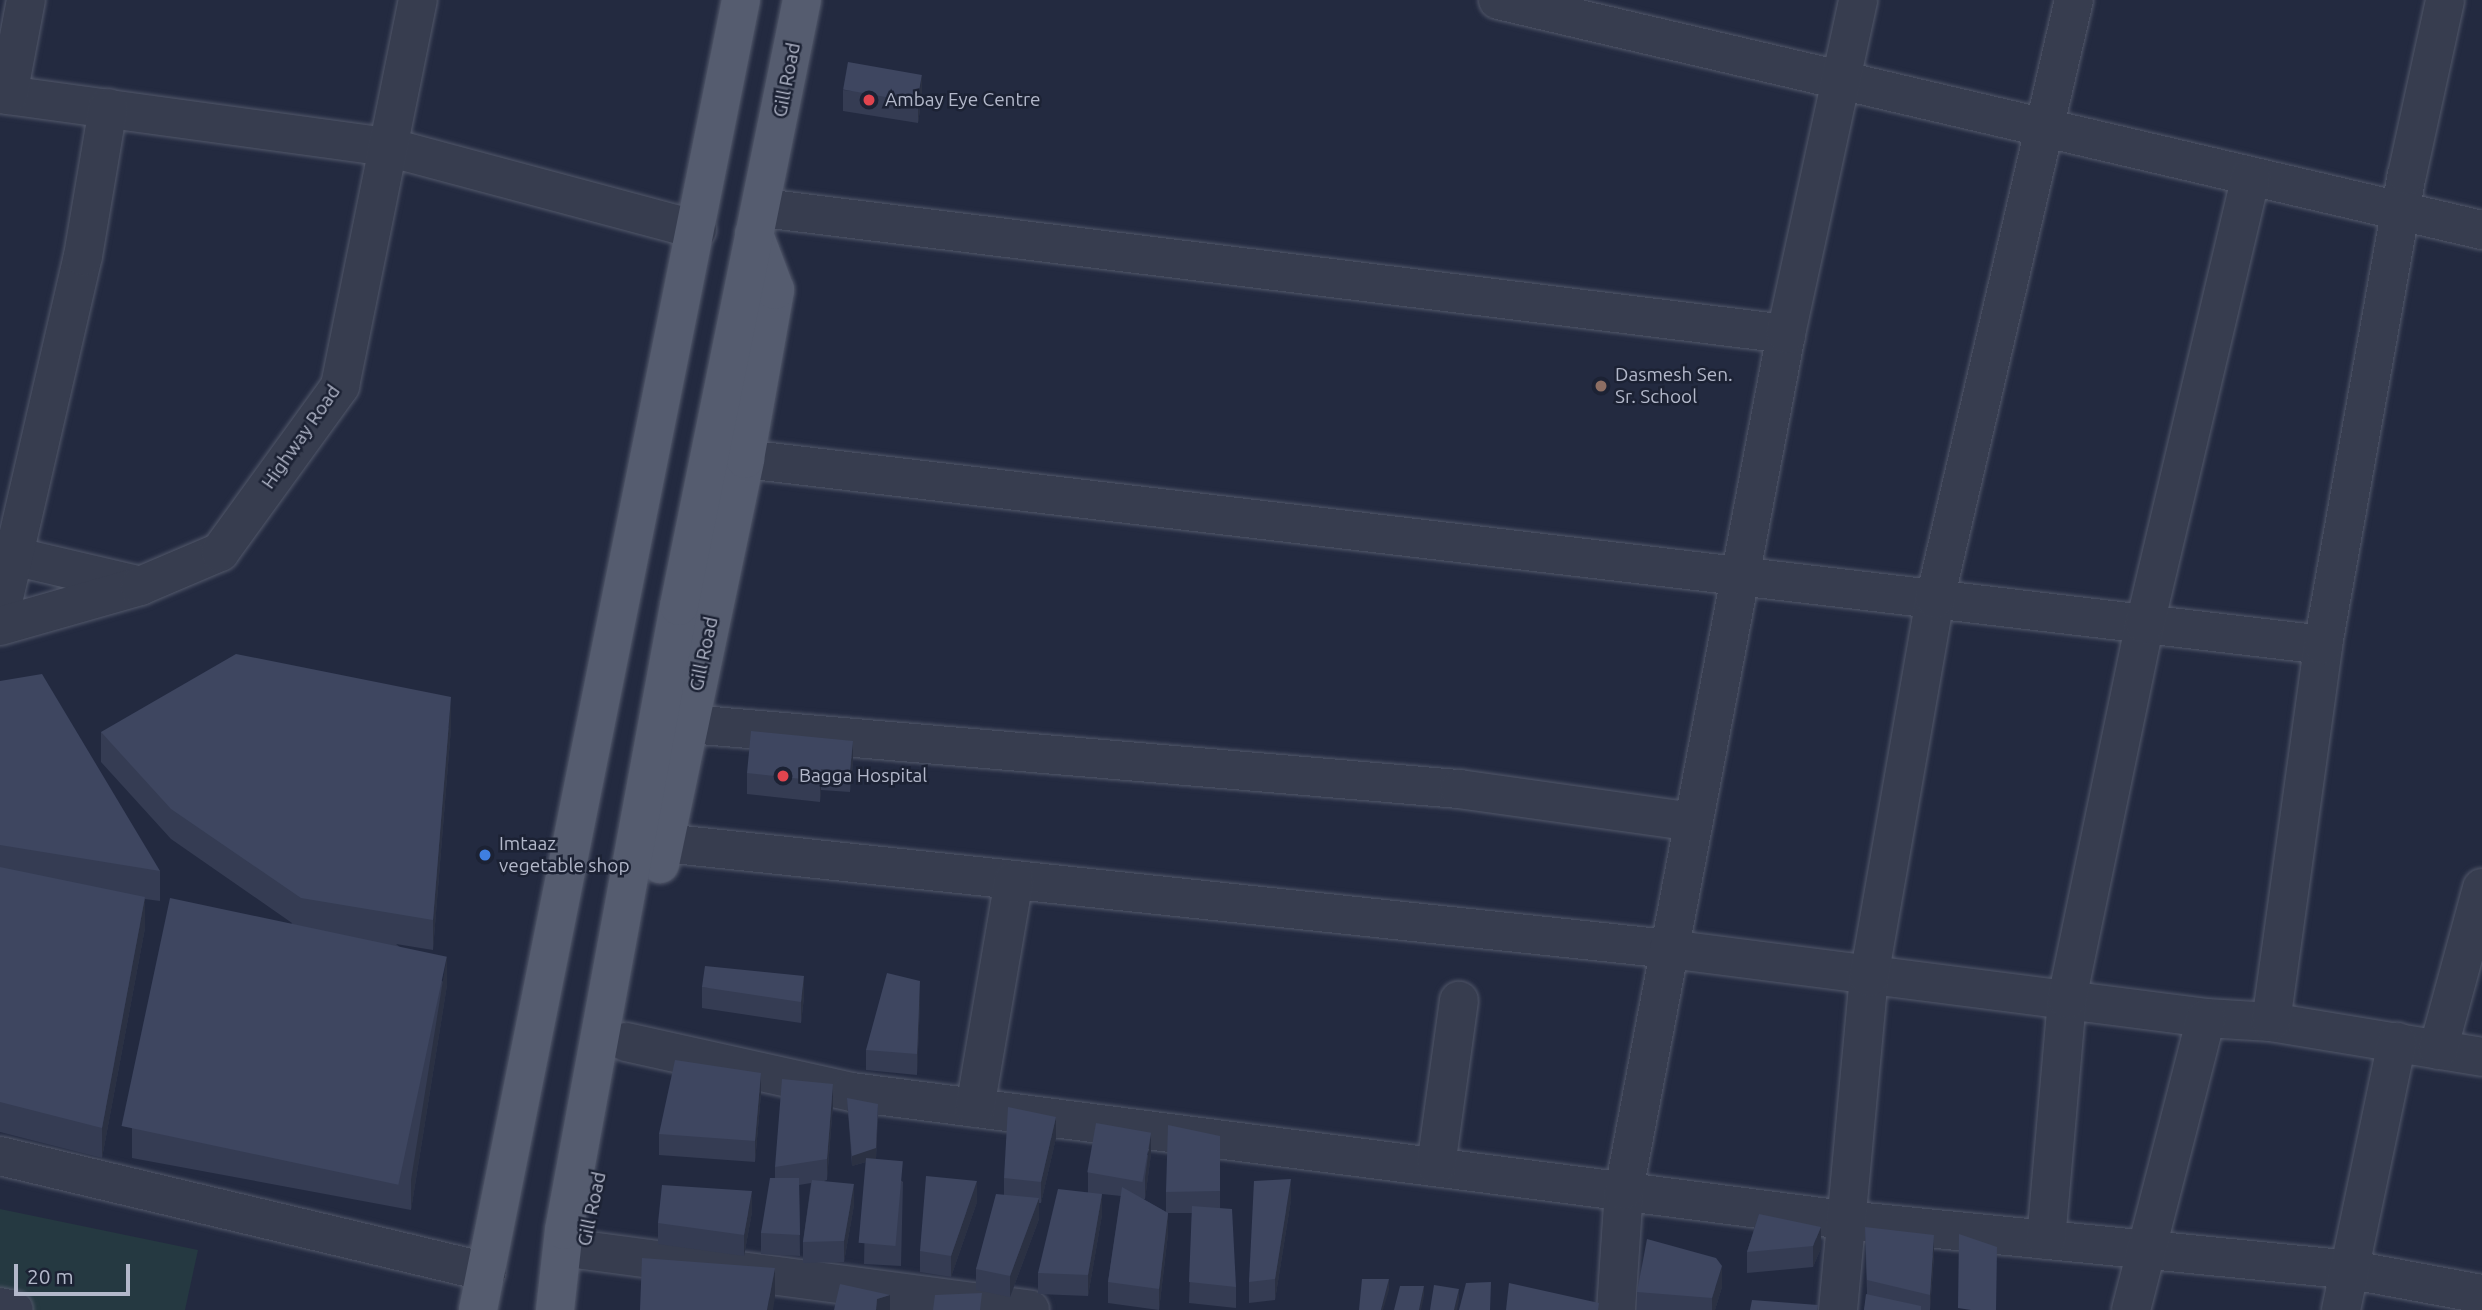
<!DOCTYPE html>
<html>
<head>
<meta charset="utf-8">
<style>
	body { margin:0 }
	#map { position:relative; width:2482px; height:1310px; overflow:hidden; background:#232a40; font-family:Ubuntu,sans-serif }
	div>[style] { position:absolute }
	[style*='--x'] { left:calc(var(--x)*1px); top:calc(var(--y)*1px); width:calc(var(--w)*1px); rotate:calc(var(--a)*1deg) }
	.green>* { inset:0; background:#253941 }
	.roads { filter:drop-shadow(0 0 2px #52586a) drop-shadow(0 0 2px #52586a) }
	.minor>* { height:38px; margin:-19px; padding:0 19px; transform-origin:19px; border-radius:19px; background:#373d4f }
	.major>* { height:38px; margin:-19px; padding:0 19px; transform-origin:19px; border-radius:19px; background:#555c6f }
	.wall>* { inset:0; background:#353c53 }
	.shaded-wall>* { inset:0; background:#2b3143 }
	.building>* { inset:0; background:#3e4660; transform-origin:0 0 }
	.dots>* { width:19px; height:19px; translate:-50% -50%; box-sizing:border-box; border:4px solid #1c2234; border-radius:50% }
	span { translate:-50% -50%; white-space:nowrap; text-align:center; line-height:1.15; -webkit-text-stroke:5px #1c2234; paint-order:stroke }
	.street-label { font-size:19px; color:#b3b8ca }
	.poi-label { font-size:19px; color:#b3b8ca }
	.left { translate:0 -50%; text-align:left }
	.scale { position:absolute; left:14px; top:1264px; width:116px; height:32px; box-sizing:border-box; border:4px solid #b3b8ca; border-top:0; padding-left:9px; font-size:21px; line-height:24px; white-space:nowrap; color:#b3b8ca; -webkit-text-stroke:5px #1c2234; paint-order:stroke }
</style>
</head>
<body>
<div id="map">
	<div class="green">
		<i style="clip-path:polygon(0 1209px,198px 1250px,185px 1310px,0 1310px)"></i>
	</div>
	<div class="roads">
		<div class="minor">
			<i style="--x:1498;--y:0;--w:1011;--a:13.16"></i>
			<i style="--x:0;--y:94;--w:392;--a:7.8"></i>
			<i style="--x:388;--y:147;--w:320;--a:15"></i>
			<i style="--x:8;--y:95;--w:97;--a:-79.3"></i>
			<i style="--x:763;--y:208;--w:1031;--a:7.02"></i>
			<i style="--x:745;--y:459;--w:1589;--a:6.72"></i>
			<i style="--x:0;--y:553;--w:142;--a:13.1"></i>
			<i style="--x:0;--y:615;--w:368;--a:-77"></i>
			<i style="--x:83;--y:256;--w:150;--a:-80.4"></i>
			<i style="--x:0;--y:626;--w:146;--a:-15.9"></i>
			<i style="--x:140;--y:586;--w:87;--a:-23"></i>
			<i style="--x:220;--y:552;--w:205;--a:-54.1"></i>
			<i style="--x:340;--y:386;--w:394;--a:-78.6"></i>
			<i style="--x:689;--y:724;--w:773;--a:4.83"></i>
			<i style="--x:1459;--y:789;--w:236;--a:8"></i>
			<i style="--x:664;--y:843;--w:1011;--a:6.02"></i>
			<i style="--x:1669;--y:949;--w:541;--a:7.32"></i>
			<i style="--x:2206;--y:1018;--w:65;--a:3.5"></i>
			<i style="--x:2271;--y:1022;--w:214;--a:9.4"></i>
			<i style="--x:2271;--y:1022;--w:381;--a:-82.1"></i>
			<i style="--x:2323;--y:645;--w:477;--a:-79.9"></i>
			<i style="--x:2407;--y:175;--w:179;--a:-77.7"></i>
			<i style="--x:626;--y:1042;--w:231;--a:12.5"></i>
			<i style="--x:852;--y:1092;--w:1001;--a:7.35"></i>
			<i style="--x:1845;--y:1220;--w:509;--a:5.63"></i>
			<i style="--x:2352;--y:1270;--w:132;--a:10.5"></i>
			<i style="--x:2438;--y:1050;--w:168;--a:-74.8"></i>
			<i style="--x:975;--y:1108;--w:231;--a:-80.3"></i>
			<i style="--x:0;--y:1156;--w:500;--a:13.4"></i>
			<i style="--x:1436;--y:1166;--w:167;--a:-82.1"></i>
			<i style="--x:2046;--y:1240;--w:242;--a:-85"></i>
			<i style="--x:2067;--y:999;--w:383;--a:-78.3"></i>
			<i style="--x:2145;--y:624;--w:460;--a:-76.7"></i>
			<i style="--x:583;--y:1250;--w:451;--a:7.6"></i>
			<i style="--x:0;--y:1307;--w:14;--a:12"></i>
			<i style="--x:1616;--y:1310;--w:120;--a:-86.2"></i>
			<i style="--x:1624;--y:1190;--w:871;--a:-79.28"></i>
			<i style="--x:1786;--y:334;--w:342;--a:-77.8"></i>
			<i style="--x:1838;--y:1310;--w:334;--a:-84.7"></i>
			<i style="--x:1869;--y:977;--w:384;--a:-80.1"></i>
			<i style="--x:1935;--y:599;--w:615;--a:-76.94"></i>
			<i style="--x:2131;--y:1310;--w:301;--a:-75.6"></i>
			<i style="--x:2341;--y:1310;--w:274;--a:-78.2"></i>
		</div>
		<div class="major">
			<i style="--x:660;--y:864;--w:414;--a:-78.1"></i>
			<i style="--x:745;--y:459;--w:172;--a:-79.9"></i>
			<i style="--x:775;--y:290;--w:60;--a:-110.6"></i>
			<i style="--x:478;--y:1310;--w:1336;--a:-78.65"></i>
			<i style="--x:555;--y:1310;--w:81;--a:-83.6"></i>
			<i style="--x:564;--y:1230;--w:635;--a:-79.56"></i>
			<i style="--x:679;--y:606;--w:618;--a:-78.53"></i>
		</div>
	</div>
	<div class="wall">
		<i style="clip-path:polygon(843px 90px,922px 96px,918px 123px,843px 111px)"></i>
		<i style="clip-path:polygon(0 681px,160px 871px,160px 901px,145px 899px,145px 928px,102px 1158px,0 1132px)"></i>
		<i style="clip-path:polygon(451px 728px,433px 950px,396px 944px,447px 985px,411px 1210px,132px 1158px,132px 1128px,292px 923px,171px 839px,101px 762px,101px 732px)"></i>
		<i style="clip-path:polygon(853px 762px,850px 792px,821px 790px,820px 802px,747px 794px,747px 773px)"></i>
		<i style="clip-path:polygon(702px 987px,804px 997px,801px 1023px,702px 1008px)"></i>
		<i style="clip-path:polygon(920px 1002px,917px 1075px,866px 1070px,866px 1050px)"></i>
		<i style="clip-path:polygon(761px 1094px,755px 1162px,659px 1155px,659px 1134px)"></i>
		<i style="clip-path:polygon(847px 1098px,878px 1114px,876px 1159px,903px 1182px,901px 1266px,864px 1264px,866px 1162px,852px 1166px)"></i>
		<i style="clip-path:polygon(833px 1105px,827px 1180px,824px 1181px,854px 1205px,844px 1262px,803px 1263px,803px 1242px,811px 1183px,799px 1185px,800px 1256px,761px 1254px,761px 1233px,775px 1178px,775px 1167px)"></i>
		<i style="clip-path:polygon(1220px 1136px,1220px 1208px,1236px 1287px,1236px 1308px,1189px 1303px,1192px 1213px,1168px 1213px,1168px 1234px,1159px 1310px,1108px 1303px,1108px 1282px,1121px 1196px,1102px 1194px,1102px 1215px,1088px 1296px,1038px 1294px,1038px 1273px,1088px 1192px,1088px 1172px,1151px 1154px,1145px 1199px,1143px 1199px,1166px 1212px,1166px 1192px)"></i>
		<i style="clip-path:polygon(1056px 1138px,1041px 1203px,1039px 1203px,1039px 1219px,1010px 1297px,976px 1290px,976px 1269px,1004px 1195px,1004px 1178px)"></i>
		<i style="clip-path:polygon(1291px 1200px,1275px 1300px,1249px 1303px,1249px 1282px)"></i>
		<i style="clip-path:polygon(977px 1202px,951px 1277px,920px 1272px,920px 1251px)"></i>
		<i style="clip-path:polygon(752px 1212px,744px 1256px,658px 1244px,658px 1223px)"></i>
		<i style="clip-path:polygon(1759px 1214px,1821px 1248px,1813px 1267px,1747px 1273px,1747px 1252px)"></i>
		<i style="clip-path:polygon(1865px 1227px,1934px 1256px,1930px 1310px,1864px 1310px,1867px 1294px)"></i>
		<i style="clip-path:polygon(1722px 1287px,1715px 1310px,1637px 1310px,1637px 1292px)"></i>
	</div>
	<div class="shaded-wall">
		<i style="clip-path:polygon(922px 75px,922px 96px,918px 123px,918px 102px)"></i>
		<i style="clip-path:polygon(451px 697px,451px 728px,433px 950px,433px 920px)"></i>
		<i style="clip-path:polygon(853px 741px,853px 762px,850px 792px,850px 771px)"></i>
		<i style="clip-path:polygon(821px 769px,821px 790px,820px 802px,820px 781px)"></i>
		<i style="clip-path:polygon(145px 897px,145px 928px,102px 1158px,102px 1128px)"></i>
		<i style="clip-path:polygon(447px 955px,447px 985px,411px 1210px,411px 1180px)"></i>
		<i style="clip-path:polygon(804px 976px,804px 997px,801px 1023px,801px 1002px)"></i>
		<i style="clip-path:polygon(920px 981px,920px 1002px,917px 1075px,917px 1054px)"></i>
		<i style="clip-path:polygon(761px 1073px,761px 1094px,755px 1162px,755px 1141px)"></i>
		<i style="clip-path:polygon(833px 1084px,833px 1105px,827px 1180px,827px 1159px)"></i>
		<i style="clip-path:polygon(878px 1104px,876px 1159px,852px 1166px,852px 1156px)"></i>
		<i style="clip-path:polygon(1056px 1117px,1056px 1138px,1041px 1203px,1041px 1182px)"></i>
		<i style="clip-path:polygon(1151px 1133px,1151px 1154px,1145px 1199px,1145px 1178px)"></i>
		<i style="clip-path:polygon(1291px 1179px,1291px 1200px,1275px 1300px,1275px 1279px)"></i>
		<i style="clip-path:polygon(977px 1181px,977px 1202px,951px 1277px,951px 1256px)"></i>
		<i style="clip-path:polygon(854px 1184px,854px 1205px,844px 1262px,844px 1241px)"></i>
		<i style="clip-path:polygon(752px 1191px,752px 1212px,744px 1256px,744px 1235px)"></i>
		<i style="clip-path:polygon(1102px 1194px,1102px 1215px,1088px 1296px,1088px 1275px)"></i>
		<i style="clip-path:polygon(1039px 1198px,1039px 1219px,1010px 1297px,1010px 1276px)"></i>
		<i style="clip-path:polygon(1168px 1213px,1168px 1234px,1159px 1310px,1159px 1289px)"></i>
		<i style="clip-path:polygon(1821px 1227px,1821px 1248px,1813px 1267px,1813px 1246px)"></i>
		<i style="clip-path:polygon(1934px 1235px,1934px 1256px,1930px 1310px,1930px 1295px)"></i>
		<i style="clip-path:polygon(1722px 1266px,1722px 1287px,1715px 1310px,1712px 1310px,1712px 1298px)"></i>
		<i style="clip-path:polygon(775px 1268px,775px 1298px,773px 1310px,767px 1310px)"></i>
		<i style="clip-path:polygon(1389px 1279px,1389px 1290px,1383px 1310px,1381px 1310px)"></i>
		<i style="clip-path:polygon(1424px 1286px,1424px 1296px,1421px 1310px,1419px 1310px)"></i>
		<i style="clip-path:polygon(1459px 1289px,1459px 1300px,1457px 1310px,1454px 1310px)"></i>
		<i style="clip-path:polygon(890px 1295px,890px 1310px,876px 1310px,877px 1299px)"></i>
	</div>
	<div class="building">
		<i style="left:848px;top:62px;width:75px;height:28px;rotate:10deg"></i>
		<i style="clip-path:polygon(236px 654px,451px 697px,433px 920px,301px 898px,171px 809px,101px 732px)"></i>
		<i style="clip-path:polygon(42px 674px,160px 871px,0 845px,0 681px)"></i>
		<i style="clip-path:polygon(751px 731px,853px 741px,850px 771px,821px 769px,820px 781px,747px 773px)"></i>
		<i style="clip-path:polygon(0 867px,145px 897px,102px 1128px,0 1102px)"></i>
		<i style="left:170px;top:898px;width:283px;height:233px;rotate:12deg"></i>
		<i style="clip-path:polygon(705px 966px,804px 976px,801px 1002px,702px 987px)"></i>
		<i style="clip-path:polygon(887px 973px,920px 981px,917px 1054px,866px 1050px)"></i>
		<i style="clip-path:polygon(675px 1060px,761px 1073px,755px 1141px,659px 1134px)"></i>
		<i style="clip-path:polygon(782px 1079px,833px 1084px,827px 1159px,775px 1167px)"></i>
		<i style="clip-path:polygon(847px 1098px,878px 1104px,876px 1148px,852px 1156px)"></i>
		<i style="clip-path:polygon(1008px 1107px,1056px 1117px,1041px 1182px,1004px 1178px)"></i>
		<i style="left:1096px;top:1123px;width:56px;height:50px;rotate:10deg"></i>
		<i style="clip-path:polygon(1168px 1125px,1220px 1136px,1220px 1191px,1166px 1192px)"></i>
		<i style="left:866px;top:1158px;width:37px;height:85px;rotate:5deg"></i>
		<i style="clip-path:polygon(926px 1176px,977px 1181px,951px 1256px,920px 1251px)"></i>
		<i style="clip-path:polygon(770px 1178px,799px 1178px,800px 1235px,761px 1233px)"></i>
		<i style="clip-path:polygon(1291px 1179px,1275px 1279px,1249px 1282px,1254px 1181px)"></i>
		<i style="clip-path:polygon(812px 1180px,854px 1184px,844px 1241px,803px 1242px)"></i>
		<i style="clip-path:polygon(662px 1185px,752px 1191px,744px 1235px,658px 1223px)"></i>
		<i style="clip-path:polygon(1122px 1187px,1168px 1213px,1159px 1289px,1108px 1282px)"></i>
		<i style="clip-path:polygon(1058px 1189px,1102px 1194px,1088px 1275px,1038px 1273px)"></i>
		<i style="clip-path:polygon(996px 1194px,1039px 1198px,1010px 1276px,976px 1269px)"></i>
		<i style="clip-path:polygon(1192px 1206px,1232px 1209px,1236px 1287px,1189px 1282px)"></i>
		<i style="clip-path:polygon(1759px 1214px,1821px 1227px,1813px 1246px,1747px 1252px)"></i>
		<i style="clip-path:polygon(1865px 1227px,1934px 1235px,1930px 1295px,1867px 1280px)"></i>
		<i style="clip-path:polygon(1959px 1234px,1997px 1247px,1996px 1310px,1971px 1310px,1958px 1308px)"></i>
		<i style="clip-path:polygon(1647px 1239px,1716px 1258px,1722px 1266px,1712px 1298px,1637px 1292px)"></i>
		<i style="clip-path:polygon(642px 1258px,775px 1268px,767px 1310px,640px 1310px)"></i>
		<i style="clip-path:polygon(1362px 1279px,1389px 1279px,1381px 1310px,1359px 1310px)"></i>
		<i style="clip-path:polygon(1491px 1282px,1490px 1310px,1459px 1310px,1466px 1283px)"></i>
		<i style="clip-path:polygon(1509px 1283px,1599px 1303px,1598px 1310px,1506px 1310px)"></i>
		<i style="clip-path:polygon(840px 1284px,890px 1295px,877px 1299px,876px 1310px,834px 1310px)"></i>
		<i style="clip-path:polygon(1434px 1285px,1459px 1289px,1454px 1310px,1430px 1310px)"></i>
		<i style="clip-path:polygon(1400px 1286px,1424px 1286px,1419px 1310px,1394px 1310px)"></i>
		<i style="clip-path:polygon(982px 1293px,980px 1310px,933px 1310px,935px 1295px)"></i>
		<i style="clip-path:polygon(1866px 1294px,1921px 1306px,1921px 1310px,1864px 1310px)"></i>
		<i style="clip-path:polygon(1752px 1300px,1818px 1305px,1817px 1310px,1750px 1310px)"></i>
	</div>
	<div class="dots">
		<i style="left:869px;top:100px;background:#e0444e"></i>
		<i style="left:1601px;top:386px;background:#8d6e63"></i>
		<i style="left:783px;top:776px;background:#e0444e"></i>
		<i style="left:485px;top:855px;background:#3f7fe0"></i>
	</div>
	<div class="street-label">
		<span style="left:787px;top:80px;rotate:-79deg">Gill Road</span>
		<span style="left:301px;top:437px;rotate:-55deg">Highway Road</span>
		<span style="left:704px;top:654px;rotate:-78deg">Gill Road</span>
		<span style="left:592px;top:1209px;rotate:-78deg">Gill Road</span>
	</div>
	<div class="poi-label">
		<span class="left" style="left:885px;top:100px">Ambay Eye Centre</span>
		<span class="left" style="left:1615px;top:386px">Dasmesh Sen.<br>Sr. School</span>
		<span class="left" style="left:799px;top:776px">Bagga Hospital</span>
		<span class="left" style="left:499px;top:855px">Imtaaz<br>vegetable shop</span>
	</div>
	<div class="scale">20 m</div>
</div>
</body>
</html>
